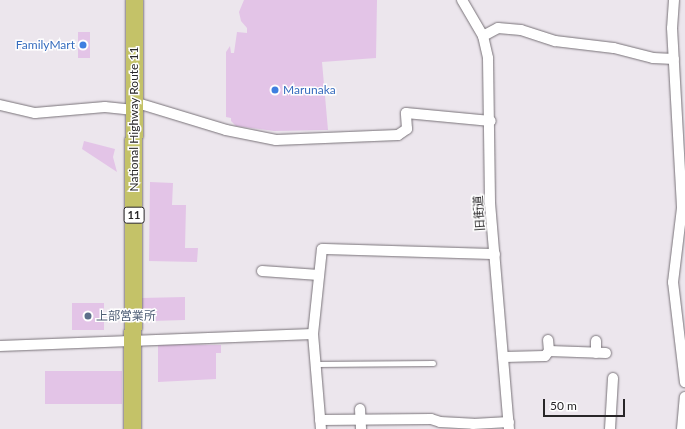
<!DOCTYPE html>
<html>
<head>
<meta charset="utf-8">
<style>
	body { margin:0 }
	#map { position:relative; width:685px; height:429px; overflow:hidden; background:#ece6ed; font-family:Lato,"Noto Sans JP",sans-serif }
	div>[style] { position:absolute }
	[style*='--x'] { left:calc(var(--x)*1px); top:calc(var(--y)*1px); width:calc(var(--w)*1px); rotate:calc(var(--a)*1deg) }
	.building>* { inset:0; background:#e3c4e7; transform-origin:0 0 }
	.roads { filter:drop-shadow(0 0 1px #787278) drop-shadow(0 0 1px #787278) }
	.service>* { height:5px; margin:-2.5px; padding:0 2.5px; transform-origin:2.5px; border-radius:2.5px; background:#fff }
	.minor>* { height:10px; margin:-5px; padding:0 5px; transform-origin:5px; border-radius:5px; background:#fff }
	.trunk>* { height:17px; margin:-8.5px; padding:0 8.5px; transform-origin:8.5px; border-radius:8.5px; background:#c4c268 }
	.dots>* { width:11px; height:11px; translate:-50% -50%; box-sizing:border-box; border:2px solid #fff; border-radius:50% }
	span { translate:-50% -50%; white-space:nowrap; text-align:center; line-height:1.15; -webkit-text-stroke:3px #fff; paint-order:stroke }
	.shield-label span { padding:1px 3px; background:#fff; border:1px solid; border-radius:3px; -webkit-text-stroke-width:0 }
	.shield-label { font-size:11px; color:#282628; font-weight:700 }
	.shop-label { font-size:12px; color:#366cbe }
	.right { translate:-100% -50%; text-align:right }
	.left { translate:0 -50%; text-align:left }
	.street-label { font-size:12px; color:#282628 }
	.service-label { font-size:12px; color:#4e5e75 }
	.scale { position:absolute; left:543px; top:399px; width:82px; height:18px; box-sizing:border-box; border:2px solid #282628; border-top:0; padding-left:5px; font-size:12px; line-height:14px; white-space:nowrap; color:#282628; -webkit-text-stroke:3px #fff; paint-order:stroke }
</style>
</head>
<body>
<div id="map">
	<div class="building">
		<i style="clip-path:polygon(244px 0,377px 0,376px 58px,322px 62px,328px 130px,274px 131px,236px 126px,231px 121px,231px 118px,226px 117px,226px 52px,230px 46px,231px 53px,234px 53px,237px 32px,247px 33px,247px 28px,241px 21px,239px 12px)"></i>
		<i style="left:78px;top:32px;width:12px;height:26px"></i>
		<i style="clip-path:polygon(84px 141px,115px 149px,113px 157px,117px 172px,82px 149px)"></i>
		<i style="clip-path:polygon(150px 182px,173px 183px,172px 205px,186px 205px,185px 248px,198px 248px,197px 262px,149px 261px)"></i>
		<i style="clip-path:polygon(185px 297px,185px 320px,152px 321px,141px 310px,141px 298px)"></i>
		<i style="left:72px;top:303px;width:32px;height:27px"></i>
		<i style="clip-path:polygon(158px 344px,221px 345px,221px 353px,216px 353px,216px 379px,158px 382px)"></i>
		<i style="left:45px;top:371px;width:77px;height:33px"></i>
	</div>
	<div class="roads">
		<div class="service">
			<i style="--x:316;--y:364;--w:117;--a:-0.5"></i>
		</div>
		<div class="minor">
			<i style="--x:462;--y:0;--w:42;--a:59.7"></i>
			<i style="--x:483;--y:36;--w:23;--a:77"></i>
			<i style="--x:488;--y:58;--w:145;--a:89.2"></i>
			<i style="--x:490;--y:203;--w:227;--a:85.2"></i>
			<i style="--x:674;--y:0;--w:28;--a:94"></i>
			<i style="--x:672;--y:28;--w:180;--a:86.8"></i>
			<i style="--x:682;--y:208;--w:75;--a:96.9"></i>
			<i style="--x:673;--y:282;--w:101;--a:83.2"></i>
			<i style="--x:483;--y:36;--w:17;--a:-28"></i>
			<i style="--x:498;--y:28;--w:23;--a:5"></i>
			<i style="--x:521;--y:30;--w:36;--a:18"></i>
			<i style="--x:555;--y:41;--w:59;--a:6.8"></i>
			<i style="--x:614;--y:48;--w:40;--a:14.4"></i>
			<i style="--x:653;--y:58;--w:21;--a:3"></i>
			<i style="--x:134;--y:102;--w:96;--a:16.9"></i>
			<i style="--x:226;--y:130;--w:51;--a:11.3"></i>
			<i style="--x:276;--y:140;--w:122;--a:-2.3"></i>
			<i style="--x:398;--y:135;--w:11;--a:-34"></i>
			<i style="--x:407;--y:129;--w:16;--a:-94"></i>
			<i style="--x:406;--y:113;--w:85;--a:5.4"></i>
			<i style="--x:0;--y:105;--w:36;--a:13"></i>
			<i style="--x:35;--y:113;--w:70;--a:-4.9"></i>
			<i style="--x:105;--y:107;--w:29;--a:6"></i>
			<i style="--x:262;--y:271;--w:57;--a:4"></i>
			<i style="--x:313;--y:334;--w:95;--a:85.2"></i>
			<i style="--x:596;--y:341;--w:12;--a:90"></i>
			<i style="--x:0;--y:346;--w:313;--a:-2.2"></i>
			<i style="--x:313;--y:334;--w:85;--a:-84"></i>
			<i style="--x:322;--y:249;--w:173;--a:1.7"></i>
			<i style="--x:549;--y:351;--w:57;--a:2"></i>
			<i style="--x:504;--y:357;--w:41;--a:-1.4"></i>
			<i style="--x:545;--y:356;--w:6;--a:-51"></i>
			<i style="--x:549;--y:351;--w:11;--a:-95"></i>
			<i style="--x:360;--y:409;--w:20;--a:87"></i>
			<i style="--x:320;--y:420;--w:111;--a:-0.5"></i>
			<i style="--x:431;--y:419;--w:9;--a:18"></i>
			<i style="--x:440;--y:422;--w:33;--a:3"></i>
			<i style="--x:473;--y:424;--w:36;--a:-3"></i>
			<i style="--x:610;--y:429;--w:51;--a:-86.6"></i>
			<i style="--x:682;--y:429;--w:32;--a:-85"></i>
		</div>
		<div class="trunk">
			<i style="--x:132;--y:429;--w:429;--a:-89.7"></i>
		</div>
	</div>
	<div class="dots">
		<i style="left:83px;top:45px;background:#3f7fe0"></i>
		<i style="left:275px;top:90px;background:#3f7fe0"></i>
		<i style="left:88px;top:316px;background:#5c6f8a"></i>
	</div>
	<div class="shield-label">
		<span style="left:134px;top:215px">11</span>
	</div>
	<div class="shop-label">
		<span class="right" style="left:75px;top:45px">FamilyMart</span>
		<span class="left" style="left:283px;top:90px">Marunaka</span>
	</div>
	<div class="street-label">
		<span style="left:134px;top:119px;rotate:-90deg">National Highway Route 11</span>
		<span style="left:479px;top:213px;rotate:-94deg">旧街道</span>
	</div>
	<div class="service-label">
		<span class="left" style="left:96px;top:316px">上部営業所</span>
	</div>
	<div class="scale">50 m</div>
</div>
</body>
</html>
